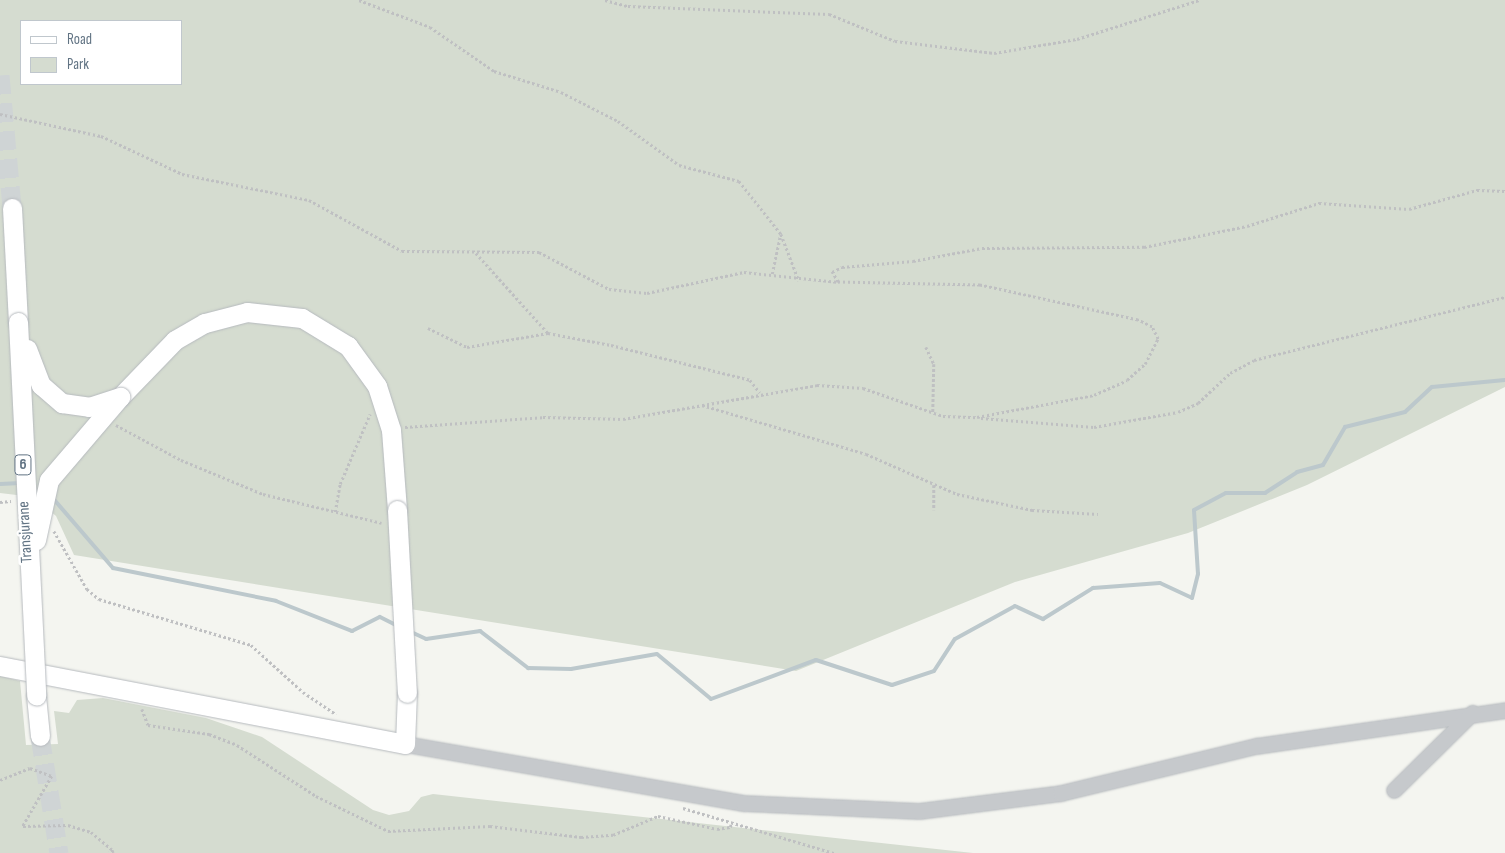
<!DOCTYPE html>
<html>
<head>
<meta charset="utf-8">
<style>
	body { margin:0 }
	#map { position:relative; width:1505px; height:853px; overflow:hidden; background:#f4f5f0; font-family:"Sofia Sans Condensed",sans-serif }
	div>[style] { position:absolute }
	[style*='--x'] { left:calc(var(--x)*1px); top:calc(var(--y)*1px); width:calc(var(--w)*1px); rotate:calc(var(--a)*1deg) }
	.green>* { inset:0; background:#d5dcd0 }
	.stream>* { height:4px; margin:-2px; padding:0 2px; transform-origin:2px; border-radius:2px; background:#bcc8cc }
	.major-tunnel>* { height:19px; margin-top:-9.5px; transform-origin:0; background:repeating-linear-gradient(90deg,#cfd4d5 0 19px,transparent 0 28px) }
	.path>* { height:2.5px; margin-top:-1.25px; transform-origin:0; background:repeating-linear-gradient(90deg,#bfc0c2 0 2.5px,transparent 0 5px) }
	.roads { filter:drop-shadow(0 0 1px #b6babe) drop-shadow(0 0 1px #b6babe) }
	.minor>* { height:15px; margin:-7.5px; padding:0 7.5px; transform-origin:7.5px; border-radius:7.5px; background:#c6c9cc }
	.major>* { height:19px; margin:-9.5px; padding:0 9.5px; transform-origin:9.5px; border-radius:9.5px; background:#fff }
	.bridges { filter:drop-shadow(0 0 1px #b6babe) drop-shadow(0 0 1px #b6babe) }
	.major-bridge>* { height:19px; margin:-9.5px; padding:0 9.5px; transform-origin:9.5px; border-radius:9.5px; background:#fff }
	span { translate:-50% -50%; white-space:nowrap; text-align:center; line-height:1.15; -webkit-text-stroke:5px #fff; paint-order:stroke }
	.shield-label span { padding:1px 4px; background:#fff; border:1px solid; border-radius:4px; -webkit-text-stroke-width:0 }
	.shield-label { font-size:15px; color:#617383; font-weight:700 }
	.street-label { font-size:16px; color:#617383 }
	.legend { position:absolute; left:20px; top:20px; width:162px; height:65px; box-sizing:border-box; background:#fff; border:1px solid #c0c7cd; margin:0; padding:6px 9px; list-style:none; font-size:15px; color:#617383 }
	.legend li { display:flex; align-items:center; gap:10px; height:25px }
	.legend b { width:25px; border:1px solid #c0c7cd }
</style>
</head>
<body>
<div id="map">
	<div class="green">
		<i style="clip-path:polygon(evenodd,0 0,1505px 0,1505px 387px,1307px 485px,1188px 533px,1015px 582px,796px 671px,74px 555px,56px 516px,33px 497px,0 493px,0 0,21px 21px,181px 21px,181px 84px,21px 84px,21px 21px)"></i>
		<i style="clip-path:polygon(0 676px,20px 681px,26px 745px,58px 744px,54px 711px,69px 713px,77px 700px,103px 698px,206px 718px,262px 737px,373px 810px,389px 815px,409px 811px,421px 797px,433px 794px,973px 853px,0 853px)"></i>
	</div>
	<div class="stream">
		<i style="--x:0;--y:484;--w:21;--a:-3"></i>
		<i style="--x:51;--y:496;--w:95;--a:49.3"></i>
		<i style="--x:113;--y:568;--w:166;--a:11.4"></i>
		<i style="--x:276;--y:601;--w:82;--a:21.5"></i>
		<i style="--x:352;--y:631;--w:31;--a:-27"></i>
		<i style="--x:380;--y:617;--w:20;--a:27"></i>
		<i style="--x:409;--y:631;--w:19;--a:25"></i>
		<i style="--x:426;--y:639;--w:55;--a:-8.4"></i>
		<i style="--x:480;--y:631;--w:61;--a:37.6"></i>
		<i style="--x:528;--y:668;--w:43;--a:1.3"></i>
		<i style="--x:571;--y:669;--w:87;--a:-9.9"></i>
		<i style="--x:657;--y:654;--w:70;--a:39.8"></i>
		<i style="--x:711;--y:699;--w:112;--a:-20.4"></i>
		<i style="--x:816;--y:660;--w:80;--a:18.2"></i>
		<i style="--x:892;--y:685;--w:44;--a:-18.4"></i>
		<i style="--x:934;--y:671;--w:38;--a:-57"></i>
		<i style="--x:955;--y:639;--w:68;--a:-28.8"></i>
		<i style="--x:1015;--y:606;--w:31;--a:25"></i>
		<i style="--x:1043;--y:619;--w:59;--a:-31.8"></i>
		<i style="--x:1093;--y:588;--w:67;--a:-4.3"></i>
		<i style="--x:1160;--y:583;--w:35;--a:25"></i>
		<i style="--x:1192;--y:598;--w:25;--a:-76"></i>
		<i style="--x:1198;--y:574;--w:64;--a:-93.6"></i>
		<i style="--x:1194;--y:510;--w:36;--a:-28"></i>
		<i style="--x:1226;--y:493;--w:39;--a:0"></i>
		<i style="--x:1265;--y:493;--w:38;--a:-33"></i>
		<i style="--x:1297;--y:472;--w:27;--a:-15"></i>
		<i style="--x:1323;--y:465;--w:44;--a:-59.9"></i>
		<i style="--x:1345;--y:427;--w:62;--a:-14"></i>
		<i style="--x:1405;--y:412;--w:37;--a:-43"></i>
		<i style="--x:1432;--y:387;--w:73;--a:-5.5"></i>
	</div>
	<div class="major-tunnel">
		<i style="--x:0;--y:75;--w:134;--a:84.8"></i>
		<i style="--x:40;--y:736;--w:119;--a:80.8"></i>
	</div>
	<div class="path">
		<i style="--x:359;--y:0;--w:76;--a:20.8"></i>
		<i style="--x:430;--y:27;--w:78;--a:34.5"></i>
		<i style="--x:494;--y:71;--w:70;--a:17.4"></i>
		<i style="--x:561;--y:92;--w:64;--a:27"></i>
		<i style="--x:618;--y:121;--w:75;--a:35.8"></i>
		<i style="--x:679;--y:165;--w:62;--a:14.9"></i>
		<i style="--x:739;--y:181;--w:68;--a:51.6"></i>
		<i style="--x:781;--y:234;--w:50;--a:69"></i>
		<i style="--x:605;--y:0;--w:24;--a:15"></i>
		<i style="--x:628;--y:6;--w:201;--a:2.3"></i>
		<i style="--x:829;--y:14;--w:71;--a:22.2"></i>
		<i style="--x:895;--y:41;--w:100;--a:6.9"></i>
		<i style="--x:994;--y:53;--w:84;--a:-9.6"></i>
		<i style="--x:1077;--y:39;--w:128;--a:-17.7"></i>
		<i style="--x:0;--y:114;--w:103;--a:12.3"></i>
		<i style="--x:101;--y:136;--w:89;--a:25.1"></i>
		<i style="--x:182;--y:174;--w:130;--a:11.6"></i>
		<i style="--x:309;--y:200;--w:106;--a:28.7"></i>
		<i style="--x:402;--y:251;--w:137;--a:0.4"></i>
		<i style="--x:539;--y:252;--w:79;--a:27.9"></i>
		<i style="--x:609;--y:289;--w:38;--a:6"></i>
		<i style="--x:647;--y:293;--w:99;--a:-12.2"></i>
		<i style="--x:744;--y:272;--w:95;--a:6.1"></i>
		<i style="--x:838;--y:282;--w:12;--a:-121"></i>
		<i style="--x:832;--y:272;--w:11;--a:-27"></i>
		<i style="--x:842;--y:267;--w:71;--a:-4.8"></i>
		<i style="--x:913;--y:261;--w:70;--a:-10.7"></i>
		<i style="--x:982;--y:248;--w:162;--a:-0.4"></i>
		<i style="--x:1144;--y:247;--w:105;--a:-11.5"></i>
		<i style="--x:1247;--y:226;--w:76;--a:-17.7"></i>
		<i style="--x:1319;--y:203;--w:90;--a:3.8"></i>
		<i style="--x:1409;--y:209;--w:71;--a:-15.6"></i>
		<i style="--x:1477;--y:190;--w:28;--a:2"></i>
		<i style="--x:476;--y:253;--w:108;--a:48"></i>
		<i style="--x:772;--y:274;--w:39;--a:-78"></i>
		<i style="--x:428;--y:328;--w:43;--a:26"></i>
		<i style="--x:467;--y:347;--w:82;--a:-9.8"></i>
		<i style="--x:548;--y:333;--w:64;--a:10.8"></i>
		<i style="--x:611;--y:345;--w:143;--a:14.1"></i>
		<i style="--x:750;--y:380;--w:16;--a:52"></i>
		<i style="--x:926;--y:347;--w:19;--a:65"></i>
		<i style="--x:934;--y:364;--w:49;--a:91.2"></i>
		<i style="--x:702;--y:405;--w:171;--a:16.6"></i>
		<i style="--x:866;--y:454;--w:99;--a:23.7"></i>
		<i style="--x:957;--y:494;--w:77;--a:12"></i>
		<i style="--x:1032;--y:510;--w:66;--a:3.5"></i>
		<i style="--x:981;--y:418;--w:113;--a:4.6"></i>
		<i style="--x:1094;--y:427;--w:85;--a:-10.1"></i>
		<i style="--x:1178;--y:412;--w:22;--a:-24"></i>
		<i style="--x:1198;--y:403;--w:44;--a:-43.2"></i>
		<i style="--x:1230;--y:373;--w:27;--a:-28"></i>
		<i style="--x:1254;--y:360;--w:259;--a:-14.1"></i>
		<i style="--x:116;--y:425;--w:74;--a:28.3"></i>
		<i style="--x:181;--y:460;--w:89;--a:22.5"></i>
		<i style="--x:263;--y:494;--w:122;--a:13.7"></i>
		<i style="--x:405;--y:427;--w:138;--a:-4.1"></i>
		<i style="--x:543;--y:417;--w:80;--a:1.4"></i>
		<i style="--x:623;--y:419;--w:197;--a:-9.9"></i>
		<i style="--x:817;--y:385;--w:46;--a:3.7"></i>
		<i style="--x:863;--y:388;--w:85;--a:19.3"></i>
		<i style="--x:943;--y:416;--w:34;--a:2"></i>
		<i style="--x:977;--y:417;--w:119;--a:-10.6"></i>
		<i style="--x:1094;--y:395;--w:36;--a:-24"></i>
		<i style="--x:1127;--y:380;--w:24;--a:-42"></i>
		<i style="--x:1145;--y:364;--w:28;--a:-63"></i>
		<i style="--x:1158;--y:339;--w:13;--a:-117"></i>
		<i style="--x:1152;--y:327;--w:16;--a:-153"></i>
		<i style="--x:1138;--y:320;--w:162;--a:-167.5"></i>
		<i style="--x:980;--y:285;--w:142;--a:-178.8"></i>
		<i style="--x:934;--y:485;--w:25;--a:90"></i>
		<i style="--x:0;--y:502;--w:11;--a:-5"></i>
		<i style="--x:335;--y:512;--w:28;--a:-80"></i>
		<i style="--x:340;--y:484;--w:76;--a:-66.8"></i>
		<i style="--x:54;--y:531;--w:67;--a:60.4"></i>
		<i style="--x:87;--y:589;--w:16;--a:40"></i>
		<i style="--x:99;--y:599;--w:159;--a:16.8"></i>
		<i style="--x:251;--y:645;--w:70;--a:42.1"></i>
		<i style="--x:303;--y:692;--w:40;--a:34"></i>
		<i style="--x:142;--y:709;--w:17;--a:69"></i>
		<i style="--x:148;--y:725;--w:62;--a:8.4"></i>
		<i style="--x:209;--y:734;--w:30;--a:21"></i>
		<i style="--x:237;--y:745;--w:94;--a:32.8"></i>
		<i style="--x:316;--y:796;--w:80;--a:25.9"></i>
		<i style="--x:388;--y:831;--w:102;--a:-2.8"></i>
		<i style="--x:490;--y:826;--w:92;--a:6.9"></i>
		<i style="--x:581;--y:837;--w:32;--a:-4"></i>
		<i style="--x:613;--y:835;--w:49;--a:-22.9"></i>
		<i style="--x:658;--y:816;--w:60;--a:12.4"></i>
		<i style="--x:717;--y:829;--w:13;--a:-9"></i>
		<i style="--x:730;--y:827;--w:5;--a:-68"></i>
		<i style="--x:0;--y:780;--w:32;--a:-22"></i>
		<i style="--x:30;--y:768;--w:23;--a:20"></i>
		<i style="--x:52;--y:776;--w:58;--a:120.1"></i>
		<i style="--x:23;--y:826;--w:45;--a:-1.3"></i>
		<i style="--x:68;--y:825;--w:24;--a:17"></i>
		<i style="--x:91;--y:832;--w:30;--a:40"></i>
		<i style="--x:114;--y:851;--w:5;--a:158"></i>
		<i style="--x:683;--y:808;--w:158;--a:16.6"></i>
	</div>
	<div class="roads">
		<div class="minor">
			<i style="--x:405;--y:744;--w:343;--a:9.9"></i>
			<i style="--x:743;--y:803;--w:176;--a:2.6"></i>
			<i style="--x:919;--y:811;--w:143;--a:-7.2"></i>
			<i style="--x:1061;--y:793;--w:201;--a:-13.6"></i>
			<i style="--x:1256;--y:746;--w:252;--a:-8.2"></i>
			<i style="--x:1394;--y:790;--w:110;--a:-44.6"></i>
		</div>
		<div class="major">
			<i style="--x:12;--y:208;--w:114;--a:87"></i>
			<i style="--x:120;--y:397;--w:79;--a:-46"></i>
			<i style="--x:175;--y:340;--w:34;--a:-30"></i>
			<i style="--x:205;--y:323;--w:43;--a:-14.7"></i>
			<i style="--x:247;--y:312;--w:55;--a:6.2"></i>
			<i style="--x:302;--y:318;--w:54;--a:31.3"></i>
			<i style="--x:348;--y:346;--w:49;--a:54.1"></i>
			<i style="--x:377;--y:386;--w:46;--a:72.3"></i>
			<i style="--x:391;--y:430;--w:80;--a:85.7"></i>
			<i style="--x:0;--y:666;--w:412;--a:10.9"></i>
			<i style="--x:405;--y:744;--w:51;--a:-87.8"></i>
			<i style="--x:36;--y:696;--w:40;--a:84.3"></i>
		</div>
	</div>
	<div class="bridges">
		<div class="major-bridge">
			<i style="--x:18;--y:322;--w:374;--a:87.2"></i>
			<i style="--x:27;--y:349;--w:39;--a:69"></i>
			<i style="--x:41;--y:385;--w:28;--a:41"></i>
			<i style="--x:62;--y:403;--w:27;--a:8"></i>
			<i style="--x:89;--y:407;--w:33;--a:-18"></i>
			<i style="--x:397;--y:510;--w:183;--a:86.9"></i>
			<i style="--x:36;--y:540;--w:61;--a:-77.8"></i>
			<i style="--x:49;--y:480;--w:109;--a:-49.5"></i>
		</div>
	</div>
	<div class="shield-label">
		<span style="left:23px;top:465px">6</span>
	</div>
	<div class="street-label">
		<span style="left:26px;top:532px;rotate:-93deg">Transjurane</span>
	</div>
	<ul class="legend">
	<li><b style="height:6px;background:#fff"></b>Road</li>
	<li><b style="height:14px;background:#d5dcd0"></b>Park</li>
	</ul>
</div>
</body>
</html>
